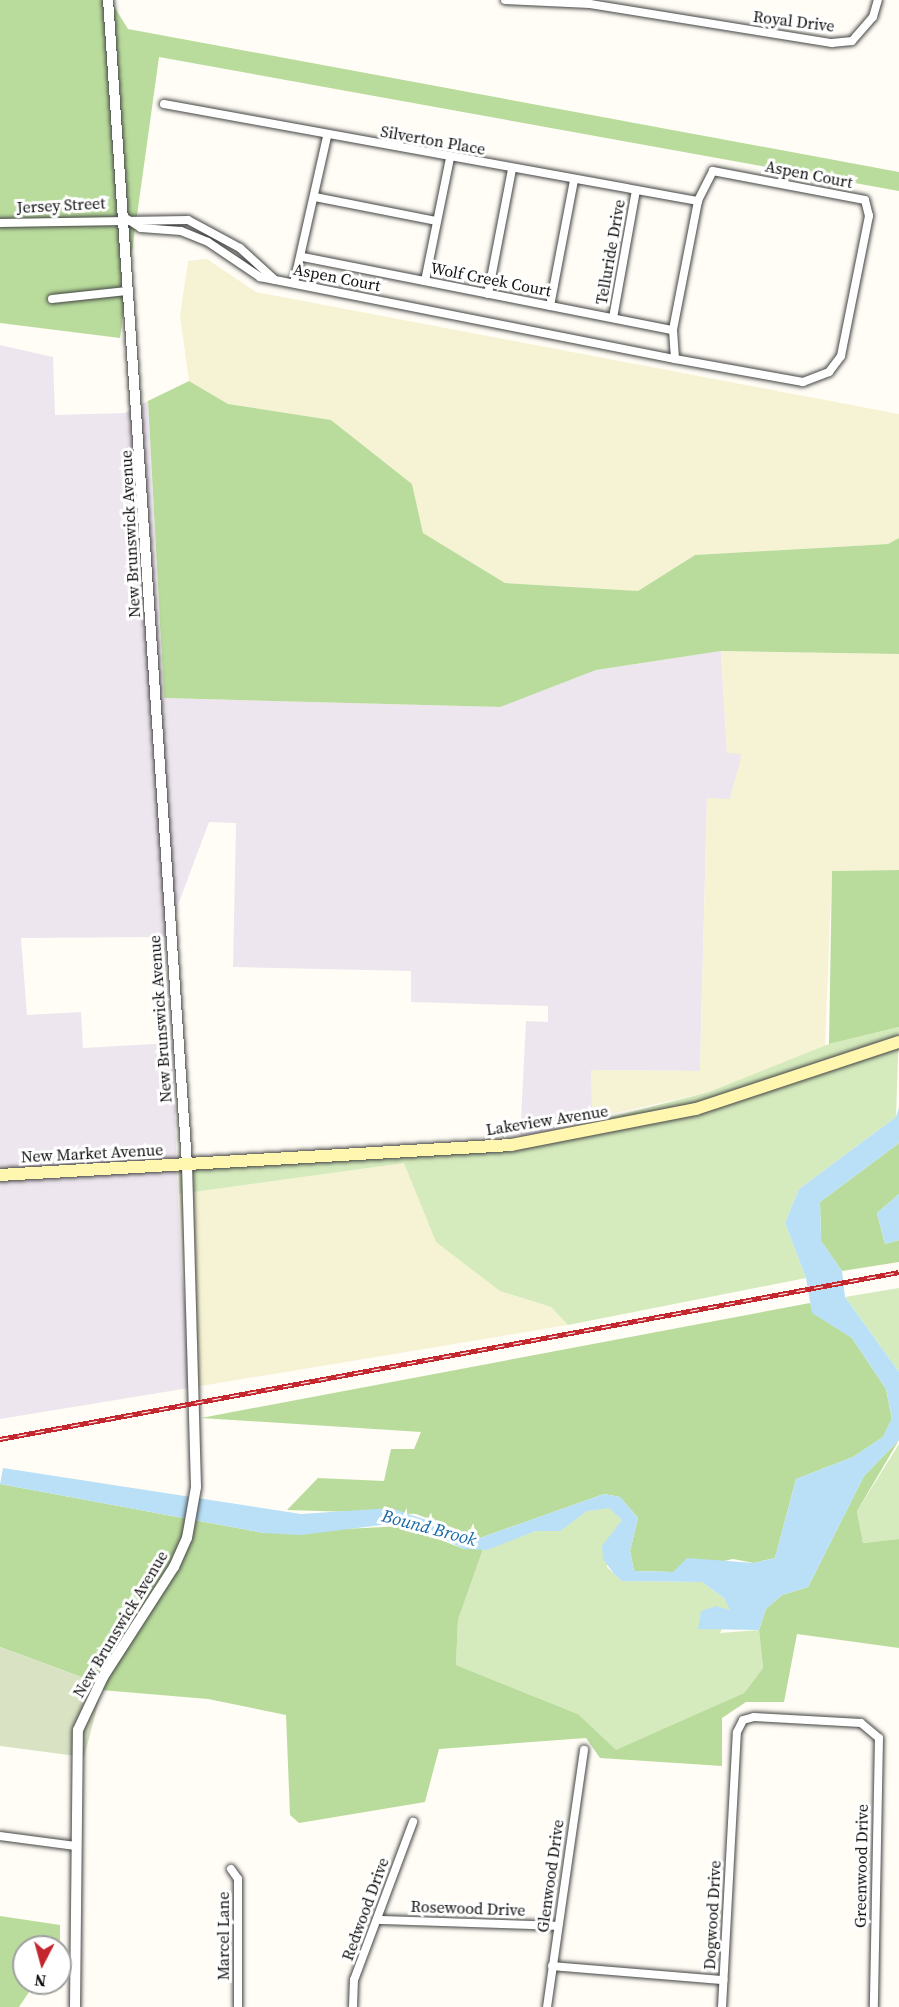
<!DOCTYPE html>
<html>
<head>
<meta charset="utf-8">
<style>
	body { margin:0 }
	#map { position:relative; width:899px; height:2007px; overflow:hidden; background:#fffdf5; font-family:"Source Serif 4",serif }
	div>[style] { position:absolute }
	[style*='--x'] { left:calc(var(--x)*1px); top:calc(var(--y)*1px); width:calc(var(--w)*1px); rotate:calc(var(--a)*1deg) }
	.industrial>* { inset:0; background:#eee6ef }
	.farmland>* { inset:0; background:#f6f3d4 }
	.green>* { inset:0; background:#d5ebbd }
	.forest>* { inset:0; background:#b9dc9c }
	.cemetery>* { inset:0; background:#d9e3c4 }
	.water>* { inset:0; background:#b9e0f7 }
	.roads { filter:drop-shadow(0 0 2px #444) drop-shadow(0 0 2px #444) }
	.minor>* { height:8px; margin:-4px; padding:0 4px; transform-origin:4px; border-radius:4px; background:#fff }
	.tertiary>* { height:10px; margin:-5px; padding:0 5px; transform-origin:5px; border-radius:5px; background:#fff }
	.secondary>* { height:12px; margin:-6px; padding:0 6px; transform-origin:6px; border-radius:6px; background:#fff6b0 }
	.rail>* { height:5px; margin-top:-2.5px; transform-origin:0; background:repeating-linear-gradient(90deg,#fff 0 9px,#c4262e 0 18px); box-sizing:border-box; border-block:2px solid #c4262e }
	span { translate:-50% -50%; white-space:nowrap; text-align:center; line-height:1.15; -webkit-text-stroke:6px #fff; paint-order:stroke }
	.street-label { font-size:16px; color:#111 }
	.water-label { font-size:18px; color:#1768a6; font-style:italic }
	.north { position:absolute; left:12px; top:1935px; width:60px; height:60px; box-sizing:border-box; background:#fff; border:2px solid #a0a0a0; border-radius:50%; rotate:186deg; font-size:16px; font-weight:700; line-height:24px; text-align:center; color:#111 }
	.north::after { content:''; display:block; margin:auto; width:21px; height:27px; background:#c4262e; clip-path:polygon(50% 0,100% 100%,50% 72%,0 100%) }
</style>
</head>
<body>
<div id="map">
	<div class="industrial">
		<i style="clip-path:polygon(0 345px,53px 357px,55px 415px,125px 413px,148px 401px,164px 698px,499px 707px,596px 670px,721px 651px,727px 752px,743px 753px,730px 799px,707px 799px,700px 1071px,592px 1070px,592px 1118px,520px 1140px,526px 1021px,548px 1022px,548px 1006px,411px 1002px,411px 971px,233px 967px,236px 823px,209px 822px,166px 937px,21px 938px,27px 1015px,81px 1012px,83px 1048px,172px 1043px,181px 1269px,195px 1387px,0 1419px)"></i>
	</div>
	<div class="farmland">
		<i style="clip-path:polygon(207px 259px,256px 292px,899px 414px,899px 538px,888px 544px,695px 555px,638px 591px,505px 583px,423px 533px,412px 484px,331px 420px,228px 404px,189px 381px,180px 316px,188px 261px)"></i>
		<i style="clip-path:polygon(721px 651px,899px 654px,899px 870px,832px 871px,825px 1049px,709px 1092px,592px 1118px,591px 1070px,700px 1071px,707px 798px,730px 799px,742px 754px,727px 753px)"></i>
		<i style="clip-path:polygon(404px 1163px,500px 1291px,551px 1307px,568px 1325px,195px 1387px,179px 1194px)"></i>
	</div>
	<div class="green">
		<i style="clip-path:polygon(899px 1027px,896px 1117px,799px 1189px,785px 1223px,806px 1278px,568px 1325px,551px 1307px,500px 1291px,436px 1242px,404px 1163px,179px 1194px,178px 1160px,520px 1140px,709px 1092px,829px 1044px)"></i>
		<i style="clip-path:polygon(899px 1288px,899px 1372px,845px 1297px)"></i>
		<i style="clip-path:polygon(899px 1444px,899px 1539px,863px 1543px,857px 1511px)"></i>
		<i style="clip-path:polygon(609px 1507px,622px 1520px,609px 1538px,607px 1567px,614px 1574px,622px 1581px,702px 1582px,724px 1598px,731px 1611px,720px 1633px,759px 1630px,763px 1668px,744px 1693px,616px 1751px,578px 1714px,456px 1665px,458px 1620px,483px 1549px,536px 1531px,560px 1530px,587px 1511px)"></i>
	</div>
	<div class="forest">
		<i style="clip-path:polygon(0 0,110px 0,128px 29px,899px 172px,899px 191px,159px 57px,120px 338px,0 323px)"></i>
		<i style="clip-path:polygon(189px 381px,228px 404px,331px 420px,412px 484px,423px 533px,505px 583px,638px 591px,695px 555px,888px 544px,899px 538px,899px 654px,721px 651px,596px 670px,500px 707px,164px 698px,148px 401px)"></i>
		<i style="clip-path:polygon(899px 870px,899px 1027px,829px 1044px,832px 871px)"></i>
		<i style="clip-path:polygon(899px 1143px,899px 1194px,877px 1213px,885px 1244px,899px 1240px,899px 1262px,842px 1271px,821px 1241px,820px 1202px)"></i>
		<i style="clip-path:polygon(810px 1303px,813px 1313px,852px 1338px,886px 1389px,892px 1419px,883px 1437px,853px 1457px,796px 1479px,775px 1558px,754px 1563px,733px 1559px,673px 1572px,634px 1571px,630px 1551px,638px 1518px,620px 1497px,604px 1494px,480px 1538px,416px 1514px,287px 1510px,318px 1478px,384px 1481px,391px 1449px,414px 1449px,421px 1432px,201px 1418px)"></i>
		<i style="clip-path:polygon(899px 1440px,857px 1511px,863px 1543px,899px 1539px,899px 1648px,797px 1634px,784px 1702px,746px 1702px,722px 1718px,722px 1766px,600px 1758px,586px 1738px,439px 1749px,425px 1802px,299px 1823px,290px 1815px,286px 1715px,208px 1699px,101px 1690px,103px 1685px,0 1647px,0 1484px,264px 1533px,404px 1526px,464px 1549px,483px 1549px,458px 1620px,456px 1665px,578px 1714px,616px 1750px,744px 1693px,763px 1668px,759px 1630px,766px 1609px,782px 1595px,808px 1587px,864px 1476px)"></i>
		<i style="clip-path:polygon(0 1916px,60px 1925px,60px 1947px,24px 1947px,24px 1983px,35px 1983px,19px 2007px,0 2007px)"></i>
	</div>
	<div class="cemetery">
		<i style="clip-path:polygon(0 1647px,103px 1685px,84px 1757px,0 1746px)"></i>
	</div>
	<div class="water">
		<i style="clip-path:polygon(899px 1107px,899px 1143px,820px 1202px,821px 1241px,842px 1271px,845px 1297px,899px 1372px,899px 1440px,864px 1476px,808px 1587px,782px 1595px,766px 1609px,759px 1630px,698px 1629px,701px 1611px,716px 1606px,730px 1610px,724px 1598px,702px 1582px,622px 1581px,614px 1574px,603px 1559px,602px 1546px,622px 1520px,609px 1508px,587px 1511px,560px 1531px,536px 1531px,487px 1550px,464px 1549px,430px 1533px,389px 1524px,301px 1535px,264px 1533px,0 1484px,3px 1468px,301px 1514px,391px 1508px,480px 1538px,604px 1494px,620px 1497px,638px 1518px,630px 1551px,634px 1571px,673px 1572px,687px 1558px,754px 1563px,775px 1558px,796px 1479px,853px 1457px,883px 1437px,892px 1418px,886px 1389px,852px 1338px,812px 1313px,806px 1278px,785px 1223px,799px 1189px,896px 1117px)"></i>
		<i style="clip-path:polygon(899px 1194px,899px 1240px,885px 1244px,877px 1213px)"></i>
	</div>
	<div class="roads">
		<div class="minor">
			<i style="--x:505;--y:0;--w:85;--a:2.7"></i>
			<i style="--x:590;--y:4;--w:245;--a:9.2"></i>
			<i style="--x:832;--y:43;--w:20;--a:-6"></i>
			<i style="--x:852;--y:41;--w:32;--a:-49"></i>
			<i style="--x:873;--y:17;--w:18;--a:-74"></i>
			<i style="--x:164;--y:104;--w:543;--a:10.3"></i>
			<i style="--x:315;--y:197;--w:123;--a:11.2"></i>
			<i style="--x:124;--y:217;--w:20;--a:33"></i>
			<i style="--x:141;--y:228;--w:40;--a:4.3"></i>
			<i style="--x:181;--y:231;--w:29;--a:22"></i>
			<i style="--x:208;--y:242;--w:63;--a:33.9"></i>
			<i style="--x:260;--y:277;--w:423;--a:11.2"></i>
			<i style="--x:675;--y:359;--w:130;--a:10.2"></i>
			<i style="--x:803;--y:382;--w:28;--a:-21"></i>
			<i style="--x:829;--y:372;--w:20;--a:-53"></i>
			<i style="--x:841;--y:356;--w:143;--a:-78.7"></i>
			<i style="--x:869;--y:216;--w:16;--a:-104"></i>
			<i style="--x:865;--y:200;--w:155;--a:-169.2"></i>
			<i style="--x:713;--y:171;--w:34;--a:117"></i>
			<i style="--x:698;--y:201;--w:131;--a:101"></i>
			<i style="--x:673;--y:330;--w:29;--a:86"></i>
			<i style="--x:0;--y:223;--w:188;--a:-0.9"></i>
			<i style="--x:188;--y:220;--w:59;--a:28.3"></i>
			<i style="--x:240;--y:248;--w:47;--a:42.4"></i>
			<i style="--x:303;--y:257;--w:377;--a:11.2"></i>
			<i style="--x:425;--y:281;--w:126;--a:-78.5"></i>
			<i style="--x:294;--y:283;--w:151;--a:-77.3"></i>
			<i style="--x:488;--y:294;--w:127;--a:-79.1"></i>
			<i style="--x:52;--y:299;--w:75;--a:-6.1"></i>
			<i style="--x:550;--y:306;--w:128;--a:-79.2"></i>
			<i style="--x:613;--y:318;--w:130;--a:-79.8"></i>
			<i style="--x:0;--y:1836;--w:76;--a:7.6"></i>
			<i style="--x:231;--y:1869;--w:12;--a:55"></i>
			<i style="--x:238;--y:1879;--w:128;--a:90"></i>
			<i style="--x:378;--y:1920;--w:180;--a:1.9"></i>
			<i style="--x:552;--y:1966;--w:172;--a:4.7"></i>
			<i style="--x:353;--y:2007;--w:27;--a:-88"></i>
			<i style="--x:354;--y:1980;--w:169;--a:-69.5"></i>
			<i style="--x:547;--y:2007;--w:260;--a:-81.8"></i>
			<i style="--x:722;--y:2007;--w:275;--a:-86.9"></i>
			<i style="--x:737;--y:1732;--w:13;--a:-63"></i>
			<i style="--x:743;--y:1720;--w:11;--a:-15"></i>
			<i style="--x:754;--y:1717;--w:107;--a:3.2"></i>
			<i style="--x:861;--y:1723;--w:23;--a:40"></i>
			<i style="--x:879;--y:1738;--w:269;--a:91.1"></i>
		</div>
		<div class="tertiary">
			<i style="--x:75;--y:2007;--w:277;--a:-89.4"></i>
			<i style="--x:78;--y:1730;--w:59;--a:-64.7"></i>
			<i style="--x:103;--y:1677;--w:131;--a:-57.2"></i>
			<i style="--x:174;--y:1567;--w:32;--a:-66"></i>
			<i style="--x:187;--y:1538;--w:52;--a:-80"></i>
			<i style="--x:196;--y:1487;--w:323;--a:-91.6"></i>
			<i style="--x:187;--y:1164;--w:1167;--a:-93.88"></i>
		</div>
		<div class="secondary">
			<i style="--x:0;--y:1175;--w:512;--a:-3.36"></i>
			<i style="--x:511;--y:1145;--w:188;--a:-11"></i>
			<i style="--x:696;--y:1109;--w:214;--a:-18.3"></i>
		</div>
	</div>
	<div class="rail">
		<i style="--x:0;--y:1439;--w:914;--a:-10.52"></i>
	</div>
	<div class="street-label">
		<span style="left:794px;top:21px;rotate:7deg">Royal Drive</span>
		<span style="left:433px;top:140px;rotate:10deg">Silverton Place</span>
		<span style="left:809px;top:174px;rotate:11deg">Aspen Court</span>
		<span style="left:61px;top:205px;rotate:-3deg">Jersey Street</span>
		<span style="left:610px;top:252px;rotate:-80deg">Telluride Drive</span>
		<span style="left:337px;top:277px;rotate:11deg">Aspen Court</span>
		<span style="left:491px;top:279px;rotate:11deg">Wolf Creek Court</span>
		<span style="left:130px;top:534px;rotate:-93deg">New Brunswick Avenue</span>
		<span style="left:160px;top:1019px;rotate:-94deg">New Brunswick Avenue</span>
		<span style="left:547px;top:1120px;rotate:-9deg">Lakeview Avenue</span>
		<span style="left:92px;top:1153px;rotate:-3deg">New Market Avenue</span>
		<span style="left:120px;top:1624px;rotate:-59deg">New Brunswick Avenue</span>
		<span style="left:861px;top:1866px;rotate:-89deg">Greenwood Drive</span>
		<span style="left:550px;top:1876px;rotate:-82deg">Glenwood Drive</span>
		<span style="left:468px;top:1908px;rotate:2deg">Rosewood Drive</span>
		<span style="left:365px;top:1909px;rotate:-70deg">Redwood Drive</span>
		<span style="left:712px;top:1915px;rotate:-87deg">Dogwood Drive</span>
		<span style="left:223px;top:1936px;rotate:-90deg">Marcel Lane</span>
	</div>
	<div class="water-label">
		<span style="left:429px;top:1528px;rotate:15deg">Bound Brook</span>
	</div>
	<div class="north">N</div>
</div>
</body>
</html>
